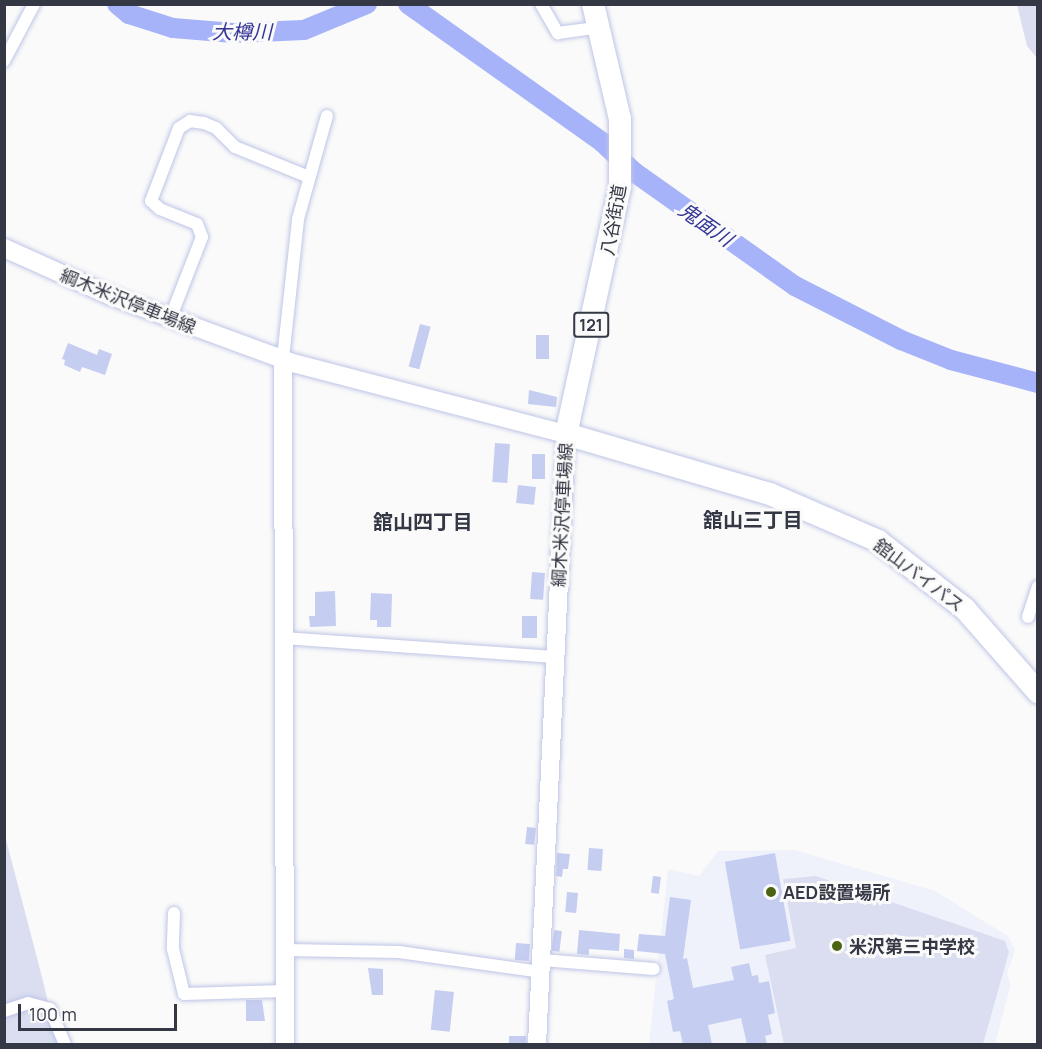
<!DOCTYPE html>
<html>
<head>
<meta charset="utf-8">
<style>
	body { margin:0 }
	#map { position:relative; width:1042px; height:1049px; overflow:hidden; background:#fafafa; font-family:Manrope,"Noto Sans JP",sans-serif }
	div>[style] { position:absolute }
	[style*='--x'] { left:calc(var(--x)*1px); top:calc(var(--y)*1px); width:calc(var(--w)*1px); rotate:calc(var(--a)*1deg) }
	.built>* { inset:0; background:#f0f2fb }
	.green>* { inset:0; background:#dadef0 }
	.river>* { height:20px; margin:-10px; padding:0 10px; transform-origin:10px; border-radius:10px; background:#a6b3f9 }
	.building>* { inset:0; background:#c5cdf0; transform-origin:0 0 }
	.roads { filter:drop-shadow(0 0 2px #bec5e6) drop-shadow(0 0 2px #bec5e6) }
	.street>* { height:12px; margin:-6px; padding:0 6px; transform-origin:6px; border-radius:6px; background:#fff }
	.secondary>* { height:18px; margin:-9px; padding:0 9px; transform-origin:9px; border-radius:9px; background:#fff }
	.highway>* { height:22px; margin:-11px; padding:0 11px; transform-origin:11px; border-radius:11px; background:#fff }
	.dots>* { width:16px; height:16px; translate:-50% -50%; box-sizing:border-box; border:3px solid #fafafa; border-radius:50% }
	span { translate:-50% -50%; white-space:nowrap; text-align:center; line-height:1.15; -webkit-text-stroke:6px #fafafa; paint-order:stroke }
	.shield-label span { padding:2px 4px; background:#fafafa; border:2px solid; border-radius:4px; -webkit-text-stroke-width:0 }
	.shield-label { font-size:16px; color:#343744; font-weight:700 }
	.street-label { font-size:18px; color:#343744 }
	.poi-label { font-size:18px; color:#343744; font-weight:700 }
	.left { translate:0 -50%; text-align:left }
	.water-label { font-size:20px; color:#343597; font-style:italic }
	.neighbourhood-label { font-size:20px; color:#343744; font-weight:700 }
	.frame { position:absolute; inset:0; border:6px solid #343744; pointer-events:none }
	.scale { position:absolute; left:18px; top:1004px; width:159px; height:27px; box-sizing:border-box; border:3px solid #343744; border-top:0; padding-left:8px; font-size:18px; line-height:21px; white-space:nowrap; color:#343744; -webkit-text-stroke:4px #fafafa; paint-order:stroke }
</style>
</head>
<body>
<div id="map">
	<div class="built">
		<i style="clip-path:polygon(795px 850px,935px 891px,1008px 936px,1015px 950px,1007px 974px,1011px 984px,995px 1044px,649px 1044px,668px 869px,699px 876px,718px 851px)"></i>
	</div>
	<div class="green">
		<i style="clip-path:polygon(1017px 5px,1037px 5px,1037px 58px,1027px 46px)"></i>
		<i style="clip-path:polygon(4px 832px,42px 977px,58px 1044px,5px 1044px)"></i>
		<i style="clip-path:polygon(816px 876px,1005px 941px,1009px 952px,983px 1044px,784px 1044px,765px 955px,796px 948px,783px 879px)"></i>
	</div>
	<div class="river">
		<i style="--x:117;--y:4;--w:16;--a:40"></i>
		<i style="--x:129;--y:14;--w:46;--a:17.7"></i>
		<i style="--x:173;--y:28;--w:61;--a:4.7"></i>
		<i style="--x:234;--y:33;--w:70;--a:-2.5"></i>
		<i style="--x:304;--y:30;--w:68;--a:-22.4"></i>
		<i style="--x:408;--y:4;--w:238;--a:35.4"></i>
		<i style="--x:602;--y:142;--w:44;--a:43.2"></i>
		<i style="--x:634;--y:172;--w:197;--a:35.3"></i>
		<i style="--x:795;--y:286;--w:119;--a:27"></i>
		<i style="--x:901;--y:340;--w:54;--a:21.8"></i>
		<i style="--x:951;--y:360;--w:90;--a:14.8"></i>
	</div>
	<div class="building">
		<i style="left:420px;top:324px;width:11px;height:44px;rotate:15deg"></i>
		<i style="left:536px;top:335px;width:13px;height:24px"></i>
		<i style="clip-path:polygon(68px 343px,97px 355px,99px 349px,112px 354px,105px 375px,82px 367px,80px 372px,64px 365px,65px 360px,62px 359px)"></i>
		<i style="clip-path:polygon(529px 390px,557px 397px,556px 407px,528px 404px)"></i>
		<i style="left:495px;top:443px;width:15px;height:39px;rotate:4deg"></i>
		<i style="left:532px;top:454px;width:13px;height:25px"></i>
		<i style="left:518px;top:485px;width:18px;height:18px;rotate:6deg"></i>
		<i style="left:532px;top:572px;width:13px;height:27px;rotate:4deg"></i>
		<i style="clip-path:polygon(335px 591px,336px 626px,310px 627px,309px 616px,315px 616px,315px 592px)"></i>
		<i style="clip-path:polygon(371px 593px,392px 594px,391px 627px,377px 627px,377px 620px,370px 620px)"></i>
		<i style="left:522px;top:616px;width:15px;height:22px"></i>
		<i style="left:527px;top:827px;width:9px;height:17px;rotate:6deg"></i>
		<i style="left:589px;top:848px;width:14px;height:22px;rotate:4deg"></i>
		<i style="clip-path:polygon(557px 853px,570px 854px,568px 869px,563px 869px,562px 877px,556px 876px)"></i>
		<i style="left:775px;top:853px;width:89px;height:51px;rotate:80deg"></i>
		<i style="left:653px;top:876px;width:8px;height:17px;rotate:7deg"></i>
		<i style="left:567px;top:892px;width:11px;height:20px;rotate:5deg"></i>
		<i style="clip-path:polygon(670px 897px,691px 900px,683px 959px,687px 958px,693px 988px,734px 980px,731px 967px,749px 963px,752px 976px,758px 975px,759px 983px,769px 981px,775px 1013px,768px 1015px,772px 1034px,765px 1036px,767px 1044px,747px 1044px,741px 1018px,708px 1025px,712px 1044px,683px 1044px,680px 1031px,673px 1032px,667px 1001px,674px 999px,665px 954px,637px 951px,639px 934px,665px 936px)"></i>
		<i style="left:554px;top:930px;width:8px;height:21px;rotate:7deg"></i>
		<i style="clip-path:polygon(579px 930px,620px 934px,619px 951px,589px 949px,589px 955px,577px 954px)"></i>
		<i style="left:516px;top:943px;width:14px;height:17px;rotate:4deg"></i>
		<i style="clip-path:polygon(624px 949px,634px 950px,634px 959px,624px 958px)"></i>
		<i style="clip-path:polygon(368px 968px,383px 969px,383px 995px,372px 995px)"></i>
		<i style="left:435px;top:990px;width:19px;height:40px;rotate:6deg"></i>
		<i style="clip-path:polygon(246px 1000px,262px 1000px,265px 1021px,246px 1021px)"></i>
		<i style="left:509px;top:1036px;width:17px;height:8px"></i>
	</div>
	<div class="roads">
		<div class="street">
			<i style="--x:541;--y:4;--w:34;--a:60"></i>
			<i style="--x:558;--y:33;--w:43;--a:-7.9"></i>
			<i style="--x:4;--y:61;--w:64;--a:-62.2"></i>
			<i style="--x:170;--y:319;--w:88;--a:-68.7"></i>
			<i style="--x:202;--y:237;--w:14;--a:-111"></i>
			<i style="--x:197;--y:224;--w:40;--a:-158"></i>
			<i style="--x:160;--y:209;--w:12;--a:-138"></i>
			<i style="--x:151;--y:201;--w:78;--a:-69"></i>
			<i style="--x:179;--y:128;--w:13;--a:-32"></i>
			<i style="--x:190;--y:121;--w:14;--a:8"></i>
			<i style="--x:204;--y:123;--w:13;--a:23"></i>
			<i style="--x:216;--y:128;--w:27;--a:45"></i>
			<i style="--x:235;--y:147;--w:80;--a:22.1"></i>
			<i style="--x:283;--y:358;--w:140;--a:-83.8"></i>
			<i style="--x:298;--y:219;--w:107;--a:-74.3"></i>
			<i style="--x:1028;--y:617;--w:32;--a:-72"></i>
			<i style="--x:282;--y:638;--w:274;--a:4"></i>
			<i style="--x:174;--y:913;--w:36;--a:92"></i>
			<i style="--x:173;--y:949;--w:46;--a:76.3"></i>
			<i style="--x:184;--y:994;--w:101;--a:-1.7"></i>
			<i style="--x:285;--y:950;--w:114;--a:1"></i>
			<i style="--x:399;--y:952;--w:143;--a:8"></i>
			<i style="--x:542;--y:960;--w:112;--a:4.6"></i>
			<i style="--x:4;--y:1011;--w:25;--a:-18"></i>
			<i style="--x:28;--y:1003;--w:23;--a:15"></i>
			<i style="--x:50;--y:1009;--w:38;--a:67"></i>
		</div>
		<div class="secondary">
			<i style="--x:4;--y:248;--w:117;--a:24.2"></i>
			<i style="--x:111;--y:296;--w:194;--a:20.2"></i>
			<i style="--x:293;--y:363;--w:282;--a:14.6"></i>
			<i style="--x:566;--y:434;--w:611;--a:92.72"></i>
			<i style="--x:283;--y:358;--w:686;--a:89.83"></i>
		</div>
		<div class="highway">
			<i style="--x:593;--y:4;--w:118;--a:76.8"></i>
			<i style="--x:620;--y:119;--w:68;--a:90"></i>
			<i style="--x:620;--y:187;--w:253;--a:102.3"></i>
			<i style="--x:566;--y:434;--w:213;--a:16.4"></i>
			<i style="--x:770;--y:494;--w:118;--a:23.5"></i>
			<i style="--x:878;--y:541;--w:110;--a:38"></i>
			<i style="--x:965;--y:609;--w:111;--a:48.7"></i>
		</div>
	</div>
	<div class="dots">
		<i style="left:771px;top:892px;background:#4b6313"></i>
		<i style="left:837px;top:946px;background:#4b6313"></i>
	</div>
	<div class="shield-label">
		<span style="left:591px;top:325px">121</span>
	</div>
	<div class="street-label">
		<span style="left:613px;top:220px;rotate:-80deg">八谷街道</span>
		<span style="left:128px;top:301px;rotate:22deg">綱木米沢停車場線</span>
		<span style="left:562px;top:515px;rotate:-87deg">綱木米沢停車場線</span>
		<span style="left:919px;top:575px;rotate:37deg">舘山バイパス</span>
	</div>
	<div class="poi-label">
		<span class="left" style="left:783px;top:892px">AED設置場所</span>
		<span class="left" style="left:849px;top:946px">米沢第三中学校</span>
	</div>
	<div class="water-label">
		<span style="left:242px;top:31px">大樽川</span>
		<span style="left:706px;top:224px;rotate:35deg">鬼面川</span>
	</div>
	<div class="neighbourhood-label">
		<span style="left:753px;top:519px">舘山三丁目</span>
		<span style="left:423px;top:521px">舘山四丁目</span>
	</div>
	<div class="frame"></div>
	<div class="scale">100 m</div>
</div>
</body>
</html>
